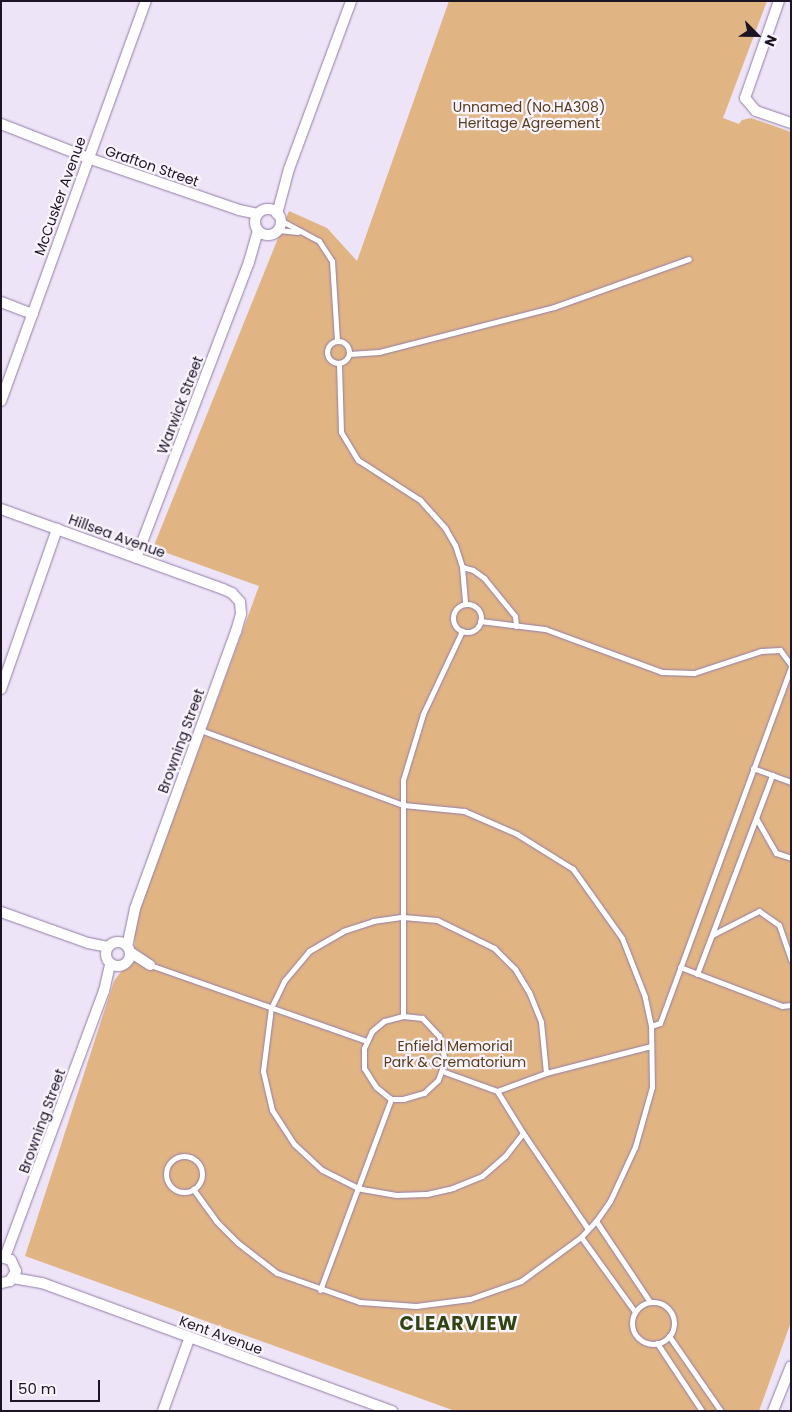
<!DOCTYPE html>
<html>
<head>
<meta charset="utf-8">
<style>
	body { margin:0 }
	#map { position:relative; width:792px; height:1412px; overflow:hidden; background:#eee4f8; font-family:Poppins,sans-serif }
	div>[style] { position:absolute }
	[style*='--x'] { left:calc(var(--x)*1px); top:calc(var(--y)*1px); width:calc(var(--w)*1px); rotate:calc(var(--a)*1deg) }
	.green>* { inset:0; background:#e1b484 }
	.roads { filter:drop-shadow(0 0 1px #937ca8) drop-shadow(0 0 1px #937ca8) }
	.lane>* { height:5px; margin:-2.5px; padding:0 2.5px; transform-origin:2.5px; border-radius:2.5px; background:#fff }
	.lane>.ring { margin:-2.5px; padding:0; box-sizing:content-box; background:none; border:5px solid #fff; border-radius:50% }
	.street>* { height:10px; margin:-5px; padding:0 5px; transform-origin:5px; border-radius:5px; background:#fff }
	.street>.ring { margin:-5px; padding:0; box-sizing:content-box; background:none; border:10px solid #fff; border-radius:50% }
	span { translate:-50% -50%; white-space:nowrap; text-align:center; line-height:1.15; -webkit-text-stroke:4.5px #f9f4fe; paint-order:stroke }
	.park-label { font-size:14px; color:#5a3c19 }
	.street-label { font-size:14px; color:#1c1324 }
	.district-label { font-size:19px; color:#314511; font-weight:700; letter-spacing:1px }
	.frame { position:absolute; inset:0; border:2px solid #1c1324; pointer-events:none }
	.north { position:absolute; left:732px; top:10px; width:50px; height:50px; -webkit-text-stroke:4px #f9f4fe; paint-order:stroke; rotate:113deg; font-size:14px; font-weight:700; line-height:20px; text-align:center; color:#1c1324 }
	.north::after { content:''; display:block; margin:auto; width:18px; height:22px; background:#1c1324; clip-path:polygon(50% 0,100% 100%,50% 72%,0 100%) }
	.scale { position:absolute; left:10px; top:1380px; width:90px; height:22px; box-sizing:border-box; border:2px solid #1c1324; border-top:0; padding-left:6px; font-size:15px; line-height:18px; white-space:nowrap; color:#1c1324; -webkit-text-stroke:4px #f9f4fe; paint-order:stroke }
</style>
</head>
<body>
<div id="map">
	<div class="green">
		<i style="clip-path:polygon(449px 1px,767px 1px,723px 118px,739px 124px,742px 120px,751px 118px,791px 132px,791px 1322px,759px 1411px,455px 1411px,25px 1256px,114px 981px,134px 955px,135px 923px,259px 586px,153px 548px,289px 211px,327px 228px,357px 261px)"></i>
	</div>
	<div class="roads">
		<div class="lane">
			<i style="--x:280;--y:220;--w:44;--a:28.3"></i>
			<i style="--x:319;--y:241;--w:24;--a:57"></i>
			<i style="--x:332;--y:261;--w:80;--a:86.4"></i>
			<i style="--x:278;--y:230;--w:20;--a:6"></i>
			<i class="ring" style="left:327px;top:341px;width:17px;height:17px"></i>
			<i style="--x:349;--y:354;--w:30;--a:-4"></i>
			<i style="--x:379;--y:352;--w:181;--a:-14.4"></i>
			<i style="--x:554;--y:307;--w:143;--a:-19.6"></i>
			<i style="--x:339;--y:364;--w:68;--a:88.3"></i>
			<i style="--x:341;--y:432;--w:33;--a:59"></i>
			<i style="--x:358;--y:460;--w:74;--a:32.8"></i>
			<i style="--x:420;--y:500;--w:38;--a:48"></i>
			<i style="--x:445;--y:528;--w:20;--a:60"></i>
			<i style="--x:455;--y:545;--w:23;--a:72"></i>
			<i style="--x:462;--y:567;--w:37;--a:85"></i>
			<i style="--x:462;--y:567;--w:11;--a:15"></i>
			<i style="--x:473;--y:570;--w:14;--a:36"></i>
			<i style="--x:484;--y:578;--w:49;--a:50.8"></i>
			<i style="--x:515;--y:616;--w:10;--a:84"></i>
			<i class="ring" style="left:453px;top:604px;width:23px;height:23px"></i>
			<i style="--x:480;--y:621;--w:65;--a:7"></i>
			<i style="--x:545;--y:629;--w:125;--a:20.2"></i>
			<i style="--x:662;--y:672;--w:32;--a:2"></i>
			<i style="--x:694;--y:673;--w:71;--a:-18.2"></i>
			<i style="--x:761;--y:651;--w:19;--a:-3"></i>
			<i style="--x:780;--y:650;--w:19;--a:54"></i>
			<i style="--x:753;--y:768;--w:40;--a:20.2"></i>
			<i style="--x:756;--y:818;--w:40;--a:60.3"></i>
			<i style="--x:776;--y:853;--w:16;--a:18"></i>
			<i style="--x:712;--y:935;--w:53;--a:-27.1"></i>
			<i style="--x:759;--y:911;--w:24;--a:35"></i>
			<i style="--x:779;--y:925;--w:37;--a:71"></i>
			<i style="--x:150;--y:965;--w:230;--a:19.3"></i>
			<i style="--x:680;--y:967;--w:109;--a:20.9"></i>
			<i style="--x:782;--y:1006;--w:9;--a:-6"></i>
			<i style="--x:697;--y:974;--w:213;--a:-69.3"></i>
			<i style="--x:403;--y:1016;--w:20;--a:165"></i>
			<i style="--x:384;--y:1021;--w:16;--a:140"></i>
			<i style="--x:372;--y:1031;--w:19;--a:115"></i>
			<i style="--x:364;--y:1048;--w:20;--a:90"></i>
			<i style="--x:364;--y:1068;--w:22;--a:58"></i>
			<i style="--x:376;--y:1087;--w:19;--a:39"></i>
			<i style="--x:391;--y:1099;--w:12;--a:0"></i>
			<i style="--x:403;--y:1099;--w:22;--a:-16"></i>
			<i style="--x:424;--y:1093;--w:19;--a:-43"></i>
			<i style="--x:438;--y:1080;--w:20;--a:-70"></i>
			<i style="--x:445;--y:1061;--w:26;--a:-103"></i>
			<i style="--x:439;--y:1036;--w:25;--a:-133"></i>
			<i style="--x:422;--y:1018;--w:19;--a:-174"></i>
			<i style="--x:403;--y:1016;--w:236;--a:-90"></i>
			<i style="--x:403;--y:780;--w:69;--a:-73.1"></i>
			<i style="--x:423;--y:714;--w:92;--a:-64.8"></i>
			<i style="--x:651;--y:1026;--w:9;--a:-18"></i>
			<i style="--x:660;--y:1023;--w:380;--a:-69.8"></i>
			<i style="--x:442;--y:1071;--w:59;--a:20"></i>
			<i style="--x:523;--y:1133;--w:29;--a:128"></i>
			<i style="--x:505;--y:1156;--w:30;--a:139"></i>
			<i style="--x:482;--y:1176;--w:31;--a:158"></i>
			<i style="--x:453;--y:1188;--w:28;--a:167"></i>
			<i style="--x:426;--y:1194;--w:30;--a:178"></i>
			<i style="--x:396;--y:1195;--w:39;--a:-170"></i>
			<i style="--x:358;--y:1188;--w:40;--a:-153.4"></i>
			<i style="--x:322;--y:1170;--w:38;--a:-137"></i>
			<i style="--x:294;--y:1144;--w:40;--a:-122.9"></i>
			<i style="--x:272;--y:1110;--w:40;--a:-103"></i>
			<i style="--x:263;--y:1071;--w:64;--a:-82.8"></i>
			<i style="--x:271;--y:1008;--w:30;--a:-64"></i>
			<i style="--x:284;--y:981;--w:39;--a:-50"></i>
			<i style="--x:309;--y:951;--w:39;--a:-30"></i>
			<i style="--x:343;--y:931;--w:32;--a:-18"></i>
			<i style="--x:373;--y:921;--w:30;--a:-8"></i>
			<i style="--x:403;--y:917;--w:34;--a:5"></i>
			<i style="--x:437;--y:920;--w:64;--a:26.2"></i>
			<i style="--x:494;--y:948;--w:30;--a:45"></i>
			<i style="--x:515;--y:969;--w:27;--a:59"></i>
			<i style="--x:529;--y:992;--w:32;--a:68"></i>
			<i style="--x:541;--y:1022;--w:51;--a:84.4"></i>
			<i class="ring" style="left:166px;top:1156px;width:31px;height:31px"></i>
			<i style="--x:193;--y:1189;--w:39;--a:54"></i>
			<i style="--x:216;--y:1221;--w:31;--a:45"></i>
			<i style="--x:238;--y:1243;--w:49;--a:37.6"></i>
			<i style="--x:277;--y:1273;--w:88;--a:19.3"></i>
			<i style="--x:360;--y:1302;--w:56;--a:4.1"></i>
			<i style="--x:416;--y:1306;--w:54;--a:-7.4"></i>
			<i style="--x:470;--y:1299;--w:54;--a:-19.4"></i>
			<i style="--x:521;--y:1281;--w:74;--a:-36.3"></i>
			<i style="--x:581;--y:1237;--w:22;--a:-47"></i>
			<i style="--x:596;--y:1221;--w:24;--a:-55"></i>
			<i style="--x:610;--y:1201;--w:60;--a:-65.2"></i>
			<i style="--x:635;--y:1147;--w:62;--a:-74.2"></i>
			<i style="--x:652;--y:1087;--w:61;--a:-90.9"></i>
			<i style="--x:651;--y:1026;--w:30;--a:-102"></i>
			<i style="--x:645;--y:997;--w:63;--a:-111.3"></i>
			<i style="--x:622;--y:938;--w:85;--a:-125.4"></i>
			<i style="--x:573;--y:869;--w:66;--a:-148"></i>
			<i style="--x:517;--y:834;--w:58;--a:-156.5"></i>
			<i style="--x:464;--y:811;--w:61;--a:-174.4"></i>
			<i style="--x:403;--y:805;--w:216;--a:-159.7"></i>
			<i style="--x:596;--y:1221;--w:97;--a:56.3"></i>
			<i style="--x:588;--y:1229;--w:116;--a:-124.1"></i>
			<i style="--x:523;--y:1133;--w:49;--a:-121.8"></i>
			<i style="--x:497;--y:1091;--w:52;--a:-20.2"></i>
			<i style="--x:546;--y:1073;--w:108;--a:-14.4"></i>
			<i style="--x:581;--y:1237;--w:92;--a:54.2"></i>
			<i style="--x:320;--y:1290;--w:204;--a:-69.6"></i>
			<i class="ring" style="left:632px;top:1302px;width:37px;height:37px"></i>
			<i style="--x:669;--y:1336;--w:91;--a:55.3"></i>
			<i style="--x:657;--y:1343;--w:82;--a:56.5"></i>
		</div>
		<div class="street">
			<i style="--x:779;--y:1;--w:103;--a:109.3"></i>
			<i style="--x:745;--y:98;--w:17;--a:50"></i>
			<i style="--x:756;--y:111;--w:37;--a:19"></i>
			<i style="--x:1;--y:124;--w:93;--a:21.3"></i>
			<i style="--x:88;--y:158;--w:160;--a:19"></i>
			<i style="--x:239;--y:210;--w:19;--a:12"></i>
			<i class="ring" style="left:255px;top:209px;width:16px;height:16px"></i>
			<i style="--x:277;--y:214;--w:47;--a:-75.1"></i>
			<i style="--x:289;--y:169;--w:179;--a:-69.7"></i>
			<i style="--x:1;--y:302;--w:34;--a:21"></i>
			<i style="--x:1;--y:401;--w:425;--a:-70.1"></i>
			<i style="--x:1;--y:509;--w:236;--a:19.8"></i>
			<i style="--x:223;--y:589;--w:10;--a:24"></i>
			<i style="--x:232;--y:593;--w:12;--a:48"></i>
			<i style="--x:240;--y:602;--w:12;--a:85"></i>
			<i style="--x:241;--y:614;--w:18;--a:106"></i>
			<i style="--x:236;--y:631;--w:296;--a:110"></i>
			<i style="--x:135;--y:909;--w:38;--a:102"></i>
			<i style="--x:136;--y:558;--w:317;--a:-69.1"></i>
			<i style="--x:249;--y:262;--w:32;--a:-74"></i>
			<i style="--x:1;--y:689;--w:170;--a:-70.7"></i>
			<i style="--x:1;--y:912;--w:92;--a:19.6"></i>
			<i style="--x:88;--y:943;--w:20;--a:11"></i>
			<i class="ring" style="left:106px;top:942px;width:14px;height:14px"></i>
			<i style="--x:130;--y:952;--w:24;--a:33"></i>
			<i style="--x:1;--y:1257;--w:10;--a:17"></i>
			<i style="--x:11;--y:1260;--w:12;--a:66"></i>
			<i style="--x:16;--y:1271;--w:12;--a:121"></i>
			<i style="--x:10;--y:1281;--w:9;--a:167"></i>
			<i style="--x:5;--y:1257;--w:284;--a:-69.6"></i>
			<i style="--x:104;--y:991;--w:28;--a:-77"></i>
			<i style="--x:13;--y:1278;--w:29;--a:10"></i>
			<i style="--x:42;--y:1283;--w:373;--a:20.1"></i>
			<i style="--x:163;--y:1411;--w:77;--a:-70.1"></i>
			<i style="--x:773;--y:1411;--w:48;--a:-68.2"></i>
		</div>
	</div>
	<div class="park-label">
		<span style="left:529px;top:115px">Unnamed (No.HA308)<br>Heritage Agreement</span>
		<span style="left:455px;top:1054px">Enfield Memorial<br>Park &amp; Crematorium</span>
	</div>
	<div class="street-label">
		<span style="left:152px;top:166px;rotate:19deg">Grafton Street</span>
		<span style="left:60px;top:196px;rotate:-70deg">McCusker Avenue</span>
		<span style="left:180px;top:405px;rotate:-69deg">Warwick Street</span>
		<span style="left:117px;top:536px;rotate:20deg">Hillsea Avenue</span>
		<span style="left:181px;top:741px;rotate:-70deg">Browning Street</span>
		<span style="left:42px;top:1121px;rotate:-70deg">Browning Street</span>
		<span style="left:221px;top:1335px;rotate:20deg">Kent Avenue</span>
	</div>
	<div class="district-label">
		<span style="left:459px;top:1324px">CLEARVIEW</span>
	</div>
	<div class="frame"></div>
	<div class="north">N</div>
	<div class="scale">50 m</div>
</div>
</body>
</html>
